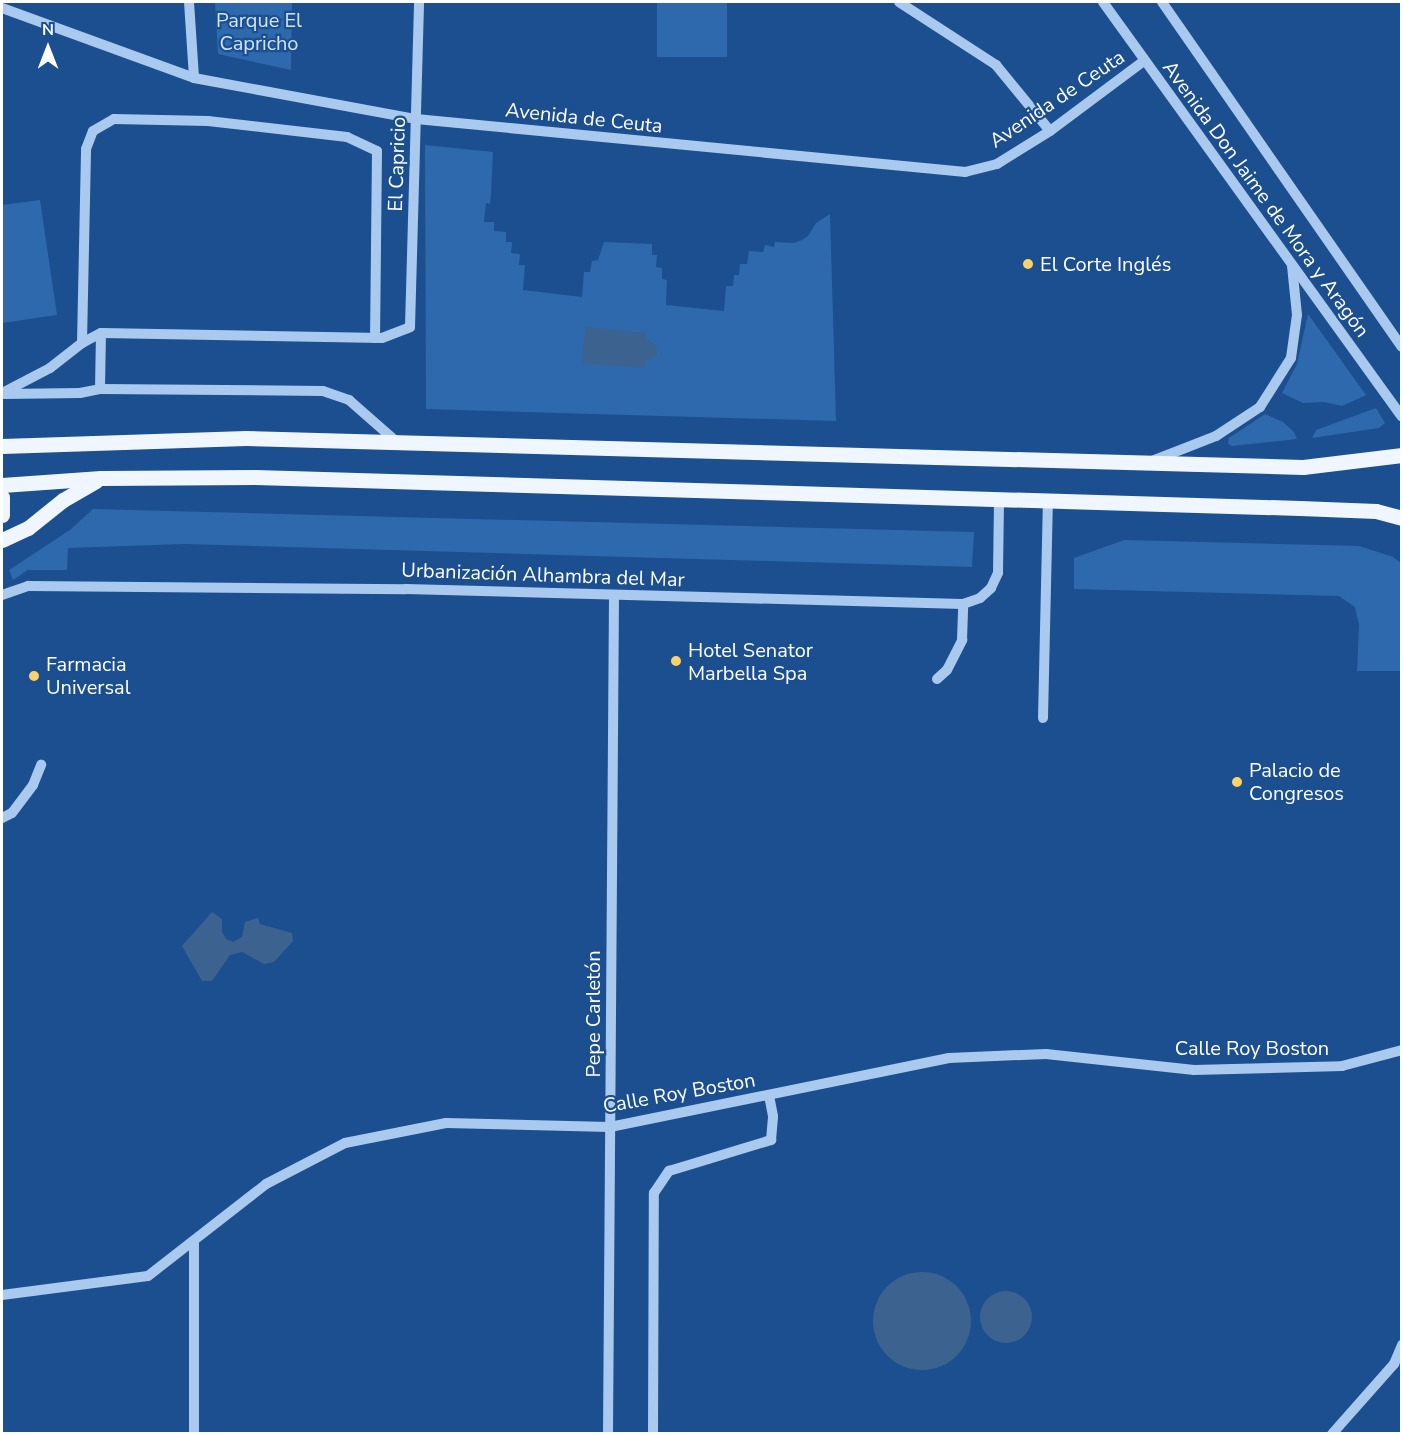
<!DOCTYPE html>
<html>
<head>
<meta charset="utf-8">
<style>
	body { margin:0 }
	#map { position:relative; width:1403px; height:1435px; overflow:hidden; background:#1b4f8f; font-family:"Nunito Sans",sans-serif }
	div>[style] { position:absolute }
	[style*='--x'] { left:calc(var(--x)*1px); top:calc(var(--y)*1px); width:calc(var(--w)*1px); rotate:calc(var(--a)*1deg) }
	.green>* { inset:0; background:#2e69ad; transform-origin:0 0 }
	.water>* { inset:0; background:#3c6290 }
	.round { border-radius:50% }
	.minor>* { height:10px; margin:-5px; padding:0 5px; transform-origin:5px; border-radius:5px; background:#a9c9ee }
	.major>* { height:15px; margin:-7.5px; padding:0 7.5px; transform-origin:7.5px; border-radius:7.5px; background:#f0f6ff }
	.dots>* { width:16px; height:16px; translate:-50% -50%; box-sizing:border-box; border:3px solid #1b4f8f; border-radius:50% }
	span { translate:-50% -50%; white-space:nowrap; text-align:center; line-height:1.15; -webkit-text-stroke:4.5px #1b4f8f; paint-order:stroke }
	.park-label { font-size:20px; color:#cfe3fa }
	.street-label { font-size:20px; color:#fff }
	.poi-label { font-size:20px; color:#fff }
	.left { translate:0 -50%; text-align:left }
	.frame { position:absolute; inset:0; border:3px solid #fff; pointer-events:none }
	.north { position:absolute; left:18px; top:18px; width:60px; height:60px; -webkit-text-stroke:4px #1b4f8f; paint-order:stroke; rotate:0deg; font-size:16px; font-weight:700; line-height:24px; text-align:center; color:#fff }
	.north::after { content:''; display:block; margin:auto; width:21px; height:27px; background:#fff; clip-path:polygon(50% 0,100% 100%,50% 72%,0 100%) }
</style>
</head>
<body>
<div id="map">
	<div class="green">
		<i style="clip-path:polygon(215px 2px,292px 2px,291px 70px,218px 54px)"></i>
		<i style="left:657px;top:2px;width:70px;height:55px"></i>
		<i style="clip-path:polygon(425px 145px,493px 152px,491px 195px,490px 204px,486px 203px,484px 222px,494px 222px,494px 231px,506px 232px,506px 242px,512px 242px,511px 253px,520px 254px,519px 265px,525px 265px,523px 290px,582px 297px,584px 272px,590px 272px,592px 261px,598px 260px,604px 242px,652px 244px,652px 255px,657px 255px,656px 267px,662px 268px,662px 279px,667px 280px,666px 305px,724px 311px,726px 286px,733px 286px,734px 275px,739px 275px,740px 264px,747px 264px,749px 251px,763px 252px,765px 245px,774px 247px,775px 242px,794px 243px,802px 240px,808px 236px,816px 223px,830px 214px,836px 421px,426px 409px)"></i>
		<i style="clip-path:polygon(40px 200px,57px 315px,2px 323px,2px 205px)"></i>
		<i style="clip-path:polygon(1308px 314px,1366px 395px,1342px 406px,1324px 402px,1303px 403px,1282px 393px,1297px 364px)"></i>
		<i style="clip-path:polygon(1376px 408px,1385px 423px,1379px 428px,1312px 438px,1316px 430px)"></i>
		<i style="clip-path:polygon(1265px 414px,1283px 422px,1294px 432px,1297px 439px,1232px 446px,1228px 444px,1229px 438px)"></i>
		<i style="clip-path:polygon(93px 509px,974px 532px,972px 567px,184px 544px,68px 548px,67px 570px,28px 570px,13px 580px,9px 570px,70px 530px)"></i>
		<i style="clip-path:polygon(1124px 540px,1359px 546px,1393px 557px,1401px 563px,1401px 671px,1357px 671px,1359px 625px,1355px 607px,1339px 596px,1074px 589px,1074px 558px)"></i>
	</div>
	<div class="water">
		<i style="clip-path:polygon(585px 327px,646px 333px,646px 339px,656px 345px,657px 354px,653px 359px,645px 361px,644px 368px,582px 363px)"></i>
		<i style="clip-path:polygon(212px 912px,222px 919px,222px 932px,226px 939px,233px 942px,242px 937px,245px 922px,258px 918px,260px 924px,292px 933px,293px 941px,274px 962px,264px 964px,242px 952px,230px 955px,212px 981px,202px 981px,182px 946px)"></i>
		<i class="round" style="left:873px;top:1272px;width:98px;height:98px"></i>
		<i class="round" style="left:980px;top:1291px;width:52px;height:52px"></i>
	</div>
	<div class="minor">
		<i style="--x:189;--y:2;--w:76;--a:86.2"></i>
		<i style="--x:899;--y:2;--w:116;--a:33"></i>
		<i style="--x:996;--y:65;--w:85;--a:50.7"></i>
		<i style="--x:1103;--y:2;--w:511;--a:54.23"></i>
		<i style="--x:1162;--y:2;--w:420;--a:55.2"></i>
		<i style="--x:2;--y:8;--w:204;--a:20"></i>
		<i style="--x:194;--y:78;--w:226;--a:10.5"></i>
		<i style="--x:416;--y:119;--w:552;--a:5.51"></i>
		<i style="--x:965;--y:172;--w:33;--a:-14"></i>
		<i style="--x:997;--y:164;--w:62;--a:-31.9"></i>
		<i style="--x:1050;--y:131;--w:117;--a:-36.7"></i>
		<i style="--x:82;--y:343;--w:194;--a:-88.8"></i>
		<i style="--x:86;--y:149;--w:19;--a:-69"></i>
		<i style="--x:93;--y:131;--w:24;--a:-30"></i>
		<i style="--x:114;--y:119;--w:94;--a:1.2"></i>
		<i style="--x:208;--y:121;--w:140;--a:6.6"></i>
		<i style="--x:347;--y:137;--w:33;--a:25"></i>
		<i style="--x:377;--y:151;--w:187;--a:90.6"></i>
		<i style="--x:100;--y:389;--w:56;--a:-89"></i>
		<i style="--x:2;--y:393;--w:54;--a:-27.5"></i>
		<i style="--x:50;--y:368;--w:41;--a:-38"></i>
		<i style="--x:82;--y:343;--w:21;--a:-28"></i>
		<i style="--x:101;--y:333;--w:281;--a:1"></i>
		<i style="--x:382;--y:338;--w:30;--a:-21"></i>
		<i style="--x:410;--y:327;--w:325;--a:-88.4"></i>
		<i style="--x:4;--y:394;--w:76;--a:-0.8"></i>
		<i style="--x:80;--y:393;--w:20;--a:-11"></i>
		<i style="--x:100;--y:389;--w:223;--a:0.5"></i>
		<i style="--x:323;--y:391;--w:28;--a:19"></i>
		<i style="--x:349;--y:400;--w:64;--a:41.2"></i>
		<i style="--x:1152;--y:461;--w:69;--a:-21.3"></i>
		<i style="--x:1216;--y:436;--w:53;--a:-33.4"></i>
		<i style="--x:1260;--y:407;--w:58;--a:-57.7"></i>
		<i style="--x:1291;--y:358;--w:43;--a:-82.1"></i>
		<i style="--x:1297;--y:315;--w:49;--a:-95.8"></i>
		<i style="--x:2;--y:595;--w:28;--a:-19"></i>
		<i style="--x:28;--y:586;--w:378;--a:0.5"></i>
		<i style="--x:406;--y:589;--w:557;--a:1.54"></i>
		<i style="--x:963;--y:604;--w:18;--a:-19"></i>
		<i style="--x:980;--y:598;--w:15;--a:-42"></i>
		<i style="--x:991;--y:588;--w:17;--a:-65"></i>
		<i style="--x:998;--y:573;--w:73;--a:-89.2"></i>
		<i style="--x:937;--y:679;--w:13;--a:-42"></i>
		<i style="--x:947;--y:670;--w:34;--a:-63"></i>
		<i style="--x:962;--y:640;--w:36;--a:-88"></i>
		<i style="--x:1043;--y:718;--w:218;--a:-88.7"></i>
		<i style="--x:2;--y:818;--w:11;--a:-27"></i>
		<i style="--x:12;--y:813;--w:35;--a:-53"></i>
		<i style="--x:33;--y:785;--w:22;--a:-68"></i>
		<i style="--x:194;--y:1243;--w:191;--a:90"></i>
		<i style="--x:2;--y:1295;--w:147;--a:-7.4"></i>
		<i style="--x:148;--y:1276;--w:150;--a:-37.9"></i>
		<i style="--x:266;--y:1184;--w:89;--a:-27.4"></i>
		<i style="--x:345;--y:1143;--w:103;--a:-11.2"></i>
		<i style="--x:446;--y:1123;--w:164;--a:1.4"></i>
		<i style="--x:610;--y:1127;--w:346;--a:-11.5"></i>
		<i style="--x:949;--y:1058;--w:97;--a:-2.4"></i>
		<i style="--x:1046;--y:1054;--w:149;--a:6.2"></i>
		<i style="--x:1194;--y:1070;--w:148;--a:-1.5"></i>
		<i style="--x:1342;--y:1066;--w:62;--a:-14.9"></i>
		<i style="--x:608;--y:1434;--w:839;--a:-89.59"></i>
		<i style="--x:653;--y:1434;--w:241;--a:-89.8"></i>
		<i style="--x:654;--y:1193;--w:27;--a:-56"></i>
		<i style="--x:669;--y:1171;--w:107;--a:-16.9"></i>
		<i style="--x:771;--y:1140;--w:24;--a:-85"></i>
		<i style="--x:773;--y:1116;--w:21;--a:-101"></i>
		<i style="--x:1332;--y:1434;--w:94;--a:-48.5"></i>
		<i style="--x:1394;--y:1364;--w:21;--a:-67"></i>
	</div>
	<div class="major">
		<i style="--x:2;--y:446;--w:244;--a:-1.9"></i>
		<i style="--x:246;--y:438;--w:1057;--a:1.57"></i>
		<i style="--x:1303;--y:467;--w:100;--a:-6.9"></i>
		<i style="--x:2;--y:485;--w:99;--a:-4"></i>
		<i style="--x:101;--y:478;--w:154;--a:-0.4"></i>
		<i style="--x:255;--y:477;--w:1045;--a:1.7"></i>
		<i style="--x:1300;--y:508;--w:76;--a:2.3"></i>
		<i style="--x:1376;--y:511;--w:27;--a:15"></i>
		<i style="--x:2;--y:497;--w:18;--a:90"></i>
		<i style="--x:2;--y:540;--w:29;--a:-25"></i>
		<i style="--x:28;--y:528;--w:45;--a:-38.7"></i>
		<i style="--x:63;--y:500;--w:38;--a:-30"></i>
	</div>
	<div class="dots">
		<i style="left:1028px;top:264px;background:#ffd166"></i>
		<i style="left:676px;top:661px;background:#ffd166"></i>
		<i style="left:34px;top:676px;background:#ffd166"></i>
		<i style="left:1237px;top:782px;background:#ffd166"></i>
	</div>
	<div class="park-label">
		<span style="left:259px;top:32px">Parque El<br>Capricho</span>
	</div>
	<div class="street-label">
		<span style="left:1057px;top:99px;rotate:-34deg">Avenida de Ceuta</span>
		<span style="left:584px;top:118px;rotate:6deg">Avenida de Ceuta</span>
		<span style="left:397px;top:164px;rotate:-88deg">El Capricio</span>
		<span style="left:1266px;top:199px;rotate:54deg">Avenida Don Jaime de Mora y Aragón</span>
		<span style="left:543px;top:575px;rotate:2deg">Urbanización Alhambra del Mar</span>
		<span style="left:593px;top:1014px;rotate:-90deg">Pepe Carletón</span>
		<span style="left:1252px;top:1048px">Calle Roy Boston</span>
		<span style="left:679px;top:1093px;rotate:-10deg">Calle Roy Boston</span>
	</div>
	<div class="poi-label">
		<span class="left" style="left:1040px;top:264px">El Corte Inglés</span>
		<span class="left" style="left:688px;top:662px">Hotel Senator<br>Marbella Spa</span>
		<span class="left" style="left:46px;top:676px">Farmacia<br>Universal</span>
		<span class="left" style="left:1249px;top:782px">Palacio de<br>Congresos</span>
	</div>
	<div class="frame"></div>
	<div class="north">N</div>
</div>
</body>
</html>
